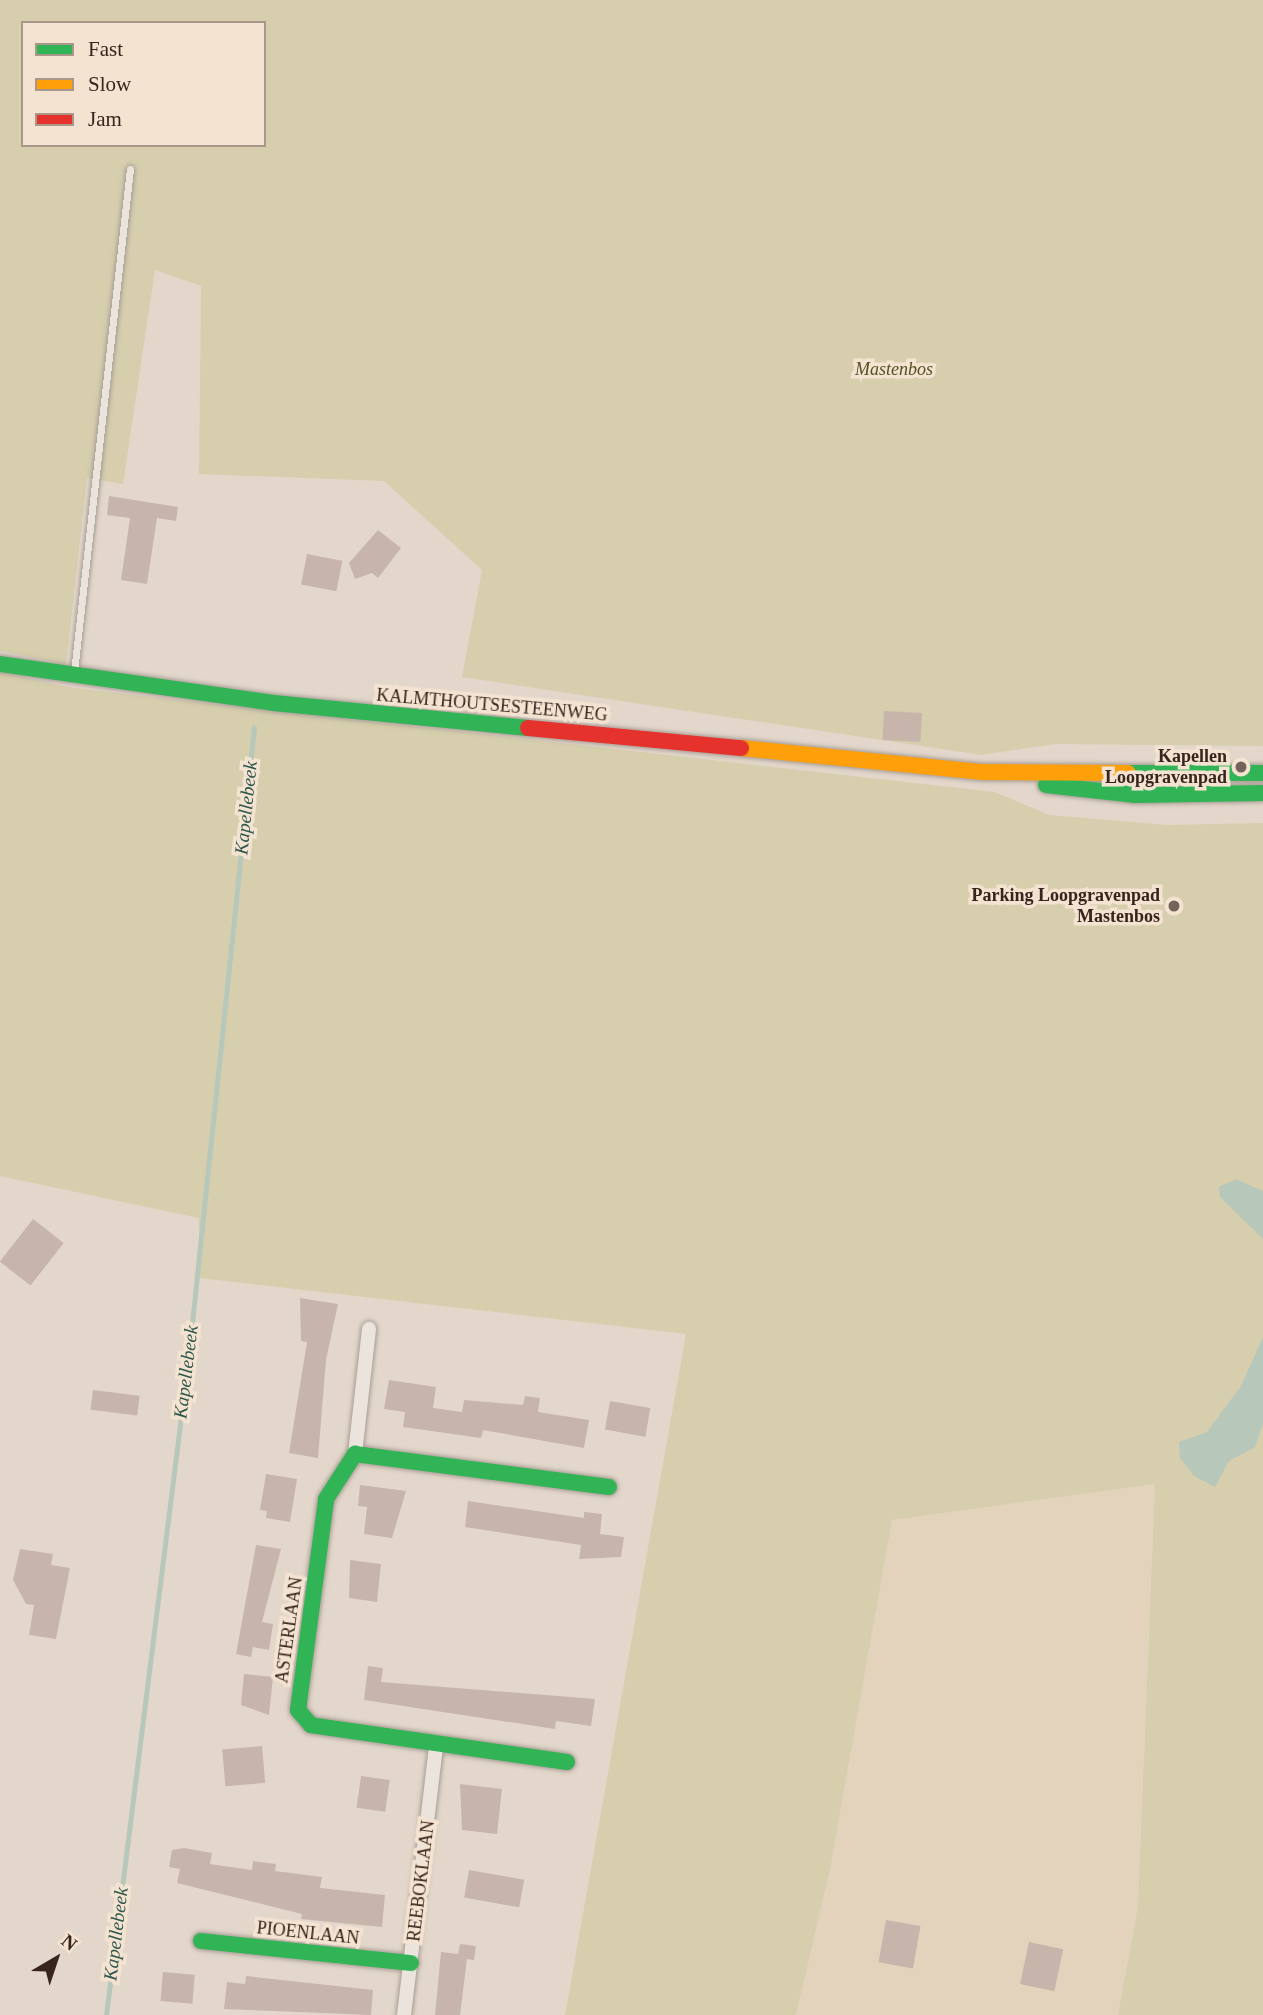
<!DOCTYPE html>
<html>
<head>
<meta charset="utf-8">
<style>
	body { margin:0 }
	#map { position:relative; width:1263px; height:2015px; overflow:hidden; background:#e3d7cb; font-family:Georgia,serif }
	div>[style] { position:absolute }
	[style*='--x'] { left:calc(var(--x)*1px); top:calc(var(--y)*1px); width:calc(var(--w)*1px); rotate:calc(var(--a)*1deg) }
	.farmland>* { inset:0; background:#e3d3bc }
	.green>* { inset:0; background:#d6cead }
	.water>* { inset:0; background:#b7c7ba }
	.stream>* { height:5px; margin:-2.5px; padding:0 2.5px; transform-origin:2.5px; border-radius:2.5px; background:#b7c7ba }
	.building>* { inset:0; background:#c7b5ac; transform-origin:0 0 }
	.roads { filter:drop-shadow(0 0 2px #a89d95) drop-shadow(0 0 2px #a89d95) }
	.lane>* { height:7px; margin:-3.5px; padding:0 3.5px; transform-origin:3.5px; border-radius:3.5px; background:#ebe4dd }
	.street>* { height:14px; margin:-7px; padding:0 7px; transform-origin:7px; border-radius:7px; background:#ebe4dd }
	.fast>* { height:16px; margin:-8px; padding:0 8px; transform-origin:8px; border-radius:8px; background:#30b455 }
	.slow>* { height:16px; margin:-8px; padding:0 8px; transform-origin:8px; border-radius:8px; background:#ff9f0a }
	.jam>* { height:16px; margin:-8px; padding:0 8px; transform-origin:8px; border-radius:8px; background:#e5322d }
	.dots>* { width:19px; height:19px; translate:-50% -50%; box-sizing:border-box; border:4px solid #f5e3d1; border-radius:50% }
	span { translate:-50% -50%; white-space:nowrap; text-align:center; line-height:1.15; -webkit-text-stroke:7px #f5e3d1; paint-order:stroke }
	.park-label { font-size:18px; color:#515324; font-style:italic }
	.street-label { font-size:18px; color:#37241d }
	.poi-label { font-size:18px; color:#37241d; font-weight:700 }
	.right { translate:-100% -50%; text-align:right }
	.water-label { font-size:19px; color:#2c564b; font-style:italic }
	.legend { position:absolute; left:21px; top:21px; width:245px; height:126px; box-sizing:border-box; background:#f5e3d1; border:2px solid #a99789; margin:0; padding:9px 12px; list-style:none; font-size:21px; color:#37241d }
	.legend li { display:flex; align-items:center; gap:14px; height:35px }
	.legend b { width:35px; border:2px solid #a99789 }
	.north { position:absolute; left:21px; top:1924px; width:70px; height:70px; -webkit-text-stroke:5px #f5e3d1; paint-order:stroke; rotate:39deg; font-size:19px; font-weight:700; line-height:28px; text-align:center; color:#37241d }
	.north::after { content:''; display:block; margin:auto; width:24px; height:32px; background:#37241d; clip-path:polygon(50% 0,100% 100%,50% 72%,0 100%) }
</style>
</head>
<body>
<div id="map">
	<div class="farmland">
		<i style="clip-path:polygon(1155px 1484px,1138px 1907px,1118px 2015px,796px 2015px,830px 1869px,892px 1520px)"></i>
	</div>
	<div class="green">
		<i style="clip-path:polygon(evenodd,0 0,1263px 0,1263px 746px,1056px 744px,981px 755px,462px 677px,482px 570px,384px 481px,199px 474px,201px 286px,155px 270px,123px 484px,87px 478px,66px 664px,0 651px,0 0,23px 23px,264px 23px,264px 145px,23px 145px,23px 23px)"></i>
		<i style="clip-path:polygon(0 672px,73px 688px,995px 792px,1049px 815px,1167px 825px,1263px 823px,1263px 2015px,1118px 2015px,1138px 1907px,1155px 1484px,892px 1520px,830px 1869px,796px 2015px,565px 2015px,686px 1334px,200px 1278px,199px 1218px,0 1176px)"></i>
	</div>
	<div class="water">
		<i style="clip-path:polygon(1236px 1179px,1263px 1191px,1263px 1239px,1220px 1197px,1219px 1187px)"></i>
		<i style="clip-path:polygon(1263px 1337px,1263px 1423px,1255px 1447px,1229px 1461px,1215px 1487px,1194px 1476px,1180px 1458px,1179px 1442px,1207px 1432px,1241px 1386px)"></i>
	</div>
	<div class="stream">
		<i style="--x:106;--y:2015;--w:668;--a:-82.86"></i>
		<i style="--x:189;--y:1352;--w:628;--a:-84.06"></i>
	</div>
	<div class="building">
		<i style="clip-path:polygon(109px 496px,178px 507px,176px 521px,157px 518px,147px 584px,121px 580px,130px 518px,107px 515px)"></i>
		<i style="clip-path:polygon(378px 530px,401px 548px,378px 578px,372px 573px,355px 579px,349px 563px)"></i>
		<i style="left:307px;top:554px;width:36px;height:31px;rotate:11deg"></i>
		<i style="left:884px;top:711px;width:38px;height:29px;rotate:3deg"></i>
		<i style="left:33px;top:1219px;width:39px;height:54px;rotate:38deg"></i>
		<i style="clip-path:polygon(300px 1298px,338px 1304px,326px 1360px,318px 1458px,289px 1453px,307px 1342px,301px 1341px)"></i>
		<i style="clip-path:polygon(389px 1380px,436px 1387px,433px 1408px,462px 1412px,464px 1400px,523px 1405px,525px 1396px,540px 1398px,538px 1412px,589px 1420px,584px 1448px,483px 1430px,481px 1438px,403px 1427px,405px 1412px,384px 1409px)"></i>
		<i style="left:93px;top:1390px;width:47px;height:20px;rotate:7deg"></i>
		<i style="left:610px;top:1401px;width:41px;height:29px;rotate:10deg"></i>
		<i style="clip-path:polygon(266px 1474px,297px 1479px,290px 1522px,266px 1518px,267px 1511px,260px 1510px)"></i>
		<i style="clip-path:polygon(360px 1485px,406px 1491px,392px 1538px,364px 1534px,367px 1507px,358px 1506px)"></i>
		<i style="clip-path:polygon(468px 1501px,584px 1518px,584px 1512px,602px 1514px,600px 1534px,624px 1537px,621px 1557px,579px 1559px,581px 1545px,465px 1527px)"></i>
		<i style="clip-path:polygon(256px 1545px,281px 1549px,262px 1622px,273px 1624px,269px 1650px,253px 1647px,251px 1657px,236px 1654px)"></i>
		<i style="clip-path:polygon(20px 1549px,53px 1554px,51px 1565px,70px 1568px,56px 1639px,29px 1635px,34px 1605px,26px 1604px,13px 1580px)"></i>
		<i style="clip-path:polygon(350px 1560px,381px 1564px,377px 1602px,349px 1598px)"></i>
		<i style="clip-path:polygon(368px 1666px,383px 1668px,381px 1682px,595px 1699px,591px 1726px,556px 1721px,555px 1729px,364px 1700px)"></i>
		<i style="clip-path:polygon(244px 1674px,273px 1677px,269px 1715px,241px 1705px)"></i>
		<i style="left:262px;top:1746px;width:37px;height:40px;rotate:85deg"></i>
		<i style="left:361px;top:1776px;width:29px;height:32px;rotate:8deg"></i>
		<i style="clip-path:polygon(460px 1784px,502px 1789px,497px 1834px,462px 1830px)"></i>
		<i style="clip-path:polygon(184px 1848px,212px 1853px,210px 1864px,252px 1870px,253px 1861px,276px 1864px,275px 1871px,322px 1877px,320px 1888px,385px 1895px,382px 1927px,301px 1919px,302px 1914px,177px 1883px,180px 1869px,169px 1867px,172px 1850px)"></i>
		<i style="left:469px;top:1870px;width:56px;height:28px;rotate:10deg"></i>
		<i style="left:886px;top:1920px;width:35px;height:43px;rotate:10deg"></i>
		<i style="left:1029px;top:1942px;width:35px;height:43px;rotate:12deg"></i>
		<i style="clip-path:polygon(460px 1944px,476px 1946px,474px 1960px,467px 1959px,460px 2015px,435px 2015px,441px 1952px,458px 1954px)"></i>
		<i style="left:163px;top:1972px;width:32px;height:29px;rotate:5deg"></i>
		<i style="clip-path:polygon(246px 1976px,373px 1990px,371px 2015px,224px 2009px,227px 1982px,245px 1984px)"></i>
	</div>
	<div class="roads">
		<div class="lane">
			<i style="--x:74;--y:672;--w:506;--a:-83.65"></i>
		</div>
		<div class="street">
			<i style="--x:355;--y:1454;--w:126;--a:-83.6"></i>
			<i style="--x:404;--y:2015;--w:271;--a:-83.2"></i>
		</div>
		<div class="fast">
			<i style="--x:0;--y:664;--w:277;--a:8.1"></i>
			<i style="--x:274;--y:703;--w:255;--a:5.6"></i>
			<i style="--x:1128;--y:773;--w:135;--a:0"></i>
			<i style="--x:1046;--y:785;--w:90;--a:6.4"></i>
			<i style="--x:1135;--y:795;--w:128;--a:-0.9"></i>
			<i style="--x:567;--y:1762;--w:259;--a:-171.8"></i>
			<i style="--x:311;--y:1725;--w:20;--a:-131"></i>
			<i style="--x:298;--y:1710;--w:213;--a:-82.4"></i>
			<i style="--x:326;--y:1499;--w:54;--a:-57.2"></i>
			<i style="--x:355;--y:1454;--w:256;--a:7.4"></i>
			<i style="--x:201;--y:1941;--w:211;--a:6"></i>
		</div>
		<div class="slow">
			<i style="--x:741;--y:748;--w:243;--a:5.7"></i>
			<i style="--x:983;--y:772;--w:145;--a:0.4"></i>
		</div>
		<div class="jam">
			<i style="--x:528;--y:728;--w:214;--a:5.4"></i>
		</div>
	</div>
	<div class="dots">
		<i style="left:1241px;top:767px;background:#73635a"></i>
		<i style="left:1174px;top:906px;background:#73635a"></i>
	</div>
	<div class="park-label">
		<span style="left:894px;top:369px">Mastenbos</span>
	</div>
	<div class="street-label">
		<span style="left:492px;top:705px;rotate:5deg">KALMTHOUTSESTEENWEG</span>
		<span style="left:289px;top:1630px;rotate:-82deg">ASTERLAAN</span>
		<span style="left:421px;top:1881px;rotate:-83deg">REEBOKLAAN</span>
		<span style="left:308px;top:1933px;rotate:6deg">PIOENLAAN</span>
	</div>
	<div class="poi-label">
		<span class="right" style="left:1227px;top:767px">Kapellen<br>Loopgravenpad</span>
		<span class="right" style="left:1160px;top:906px">Parking Loopgravenpad<br>Mastenbos</span>
	</div>
	<div class="water-label">
		<span style="left:246px;top:808px;rotate:-84deg">Kapellebeek</span>
		<span style="left:186px;top:1372px;rotate:-83deg">Kapellebeek</span>
		<span style="left:116px;top:1934px;rotate:-83deg">Kapellebeek</span>
	</div>
	<ul class="legend">
	<li><b style="height:9px;background:#30b455"></b>Fast</li>
	<li><b style="height:9px;background:#ff9f0a"></b>Slow</li>
	<li><b style="height:9px;background:#e5322d"></b>Jam</li>
	</ul>
	<div class="north">N</div>
</div>
</body>
</html>
